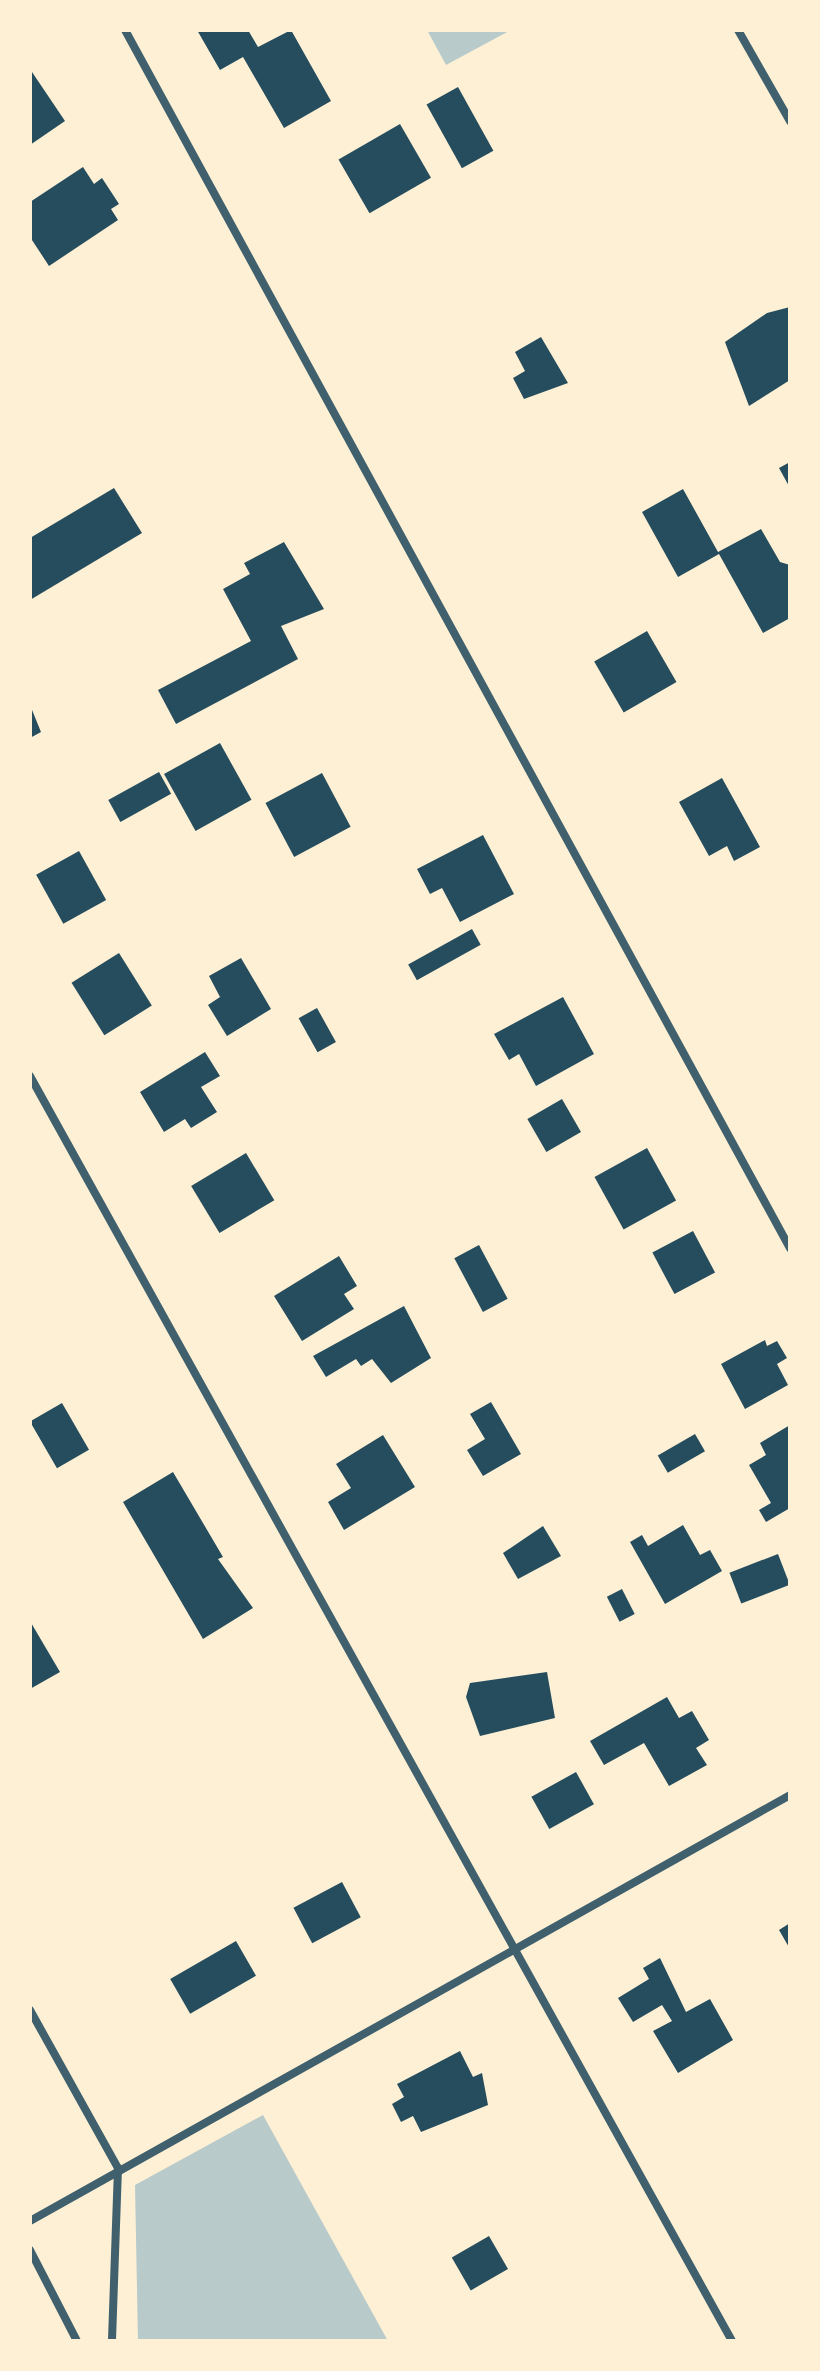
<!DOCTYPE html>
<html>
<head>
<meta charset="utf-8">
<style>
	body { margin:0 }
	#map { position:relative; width:820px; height:2371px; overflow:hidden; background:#fdf0d5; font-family:Rubik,sans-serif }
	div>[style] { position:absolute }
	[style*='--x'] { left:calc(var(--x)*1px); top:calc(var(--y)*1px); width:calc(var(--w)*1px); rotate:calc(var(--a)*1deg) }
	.green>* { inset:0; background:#b9caca }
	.building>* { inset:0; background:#264d5e; transform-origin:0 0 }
	.minor>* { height:8px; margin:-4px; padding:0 4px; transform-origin:4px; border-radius:4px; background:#3f606c }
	span { translate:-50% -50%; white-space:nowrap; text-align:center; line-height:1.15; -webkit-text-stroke:8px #fdf0d5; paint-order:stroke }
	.frame { position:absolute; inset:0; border:32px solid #fdf0d5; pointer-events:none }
</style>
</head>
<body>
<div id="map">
	<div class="green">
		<i style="clip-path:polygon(427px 30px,511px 30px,446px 65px)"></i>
		<i style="clip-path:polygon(263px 2115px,388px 2341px,138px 2341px,135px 2185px)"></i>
	</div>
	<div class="building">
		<i style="clip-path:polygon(197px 30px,248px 30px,258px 47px,291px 30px,331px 101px,284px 128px,243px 57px,220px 70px)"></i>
		<i style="clip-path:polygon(32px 72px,65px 121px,30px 145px,30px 74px)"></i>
		<i style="left:458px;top:87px;width:73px;height:36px;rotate:61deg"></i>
		<i style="left:400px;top:124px;width:62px;height:71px;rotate:60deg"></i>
		<i style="clip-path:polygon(83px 167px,94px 184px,102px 178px,119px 204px,111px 209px,118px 220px,49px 266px,30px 237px,30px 202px)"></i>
		<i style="clip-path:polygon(790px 307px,790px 380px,749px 406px,725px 342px,767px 313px)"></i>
		<i style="clip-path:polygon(541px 337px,568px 383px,524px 399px,513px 378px,525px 371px,515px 352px)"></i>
		<i style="clip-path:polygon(790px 462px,790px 488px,779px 468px)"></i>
		<i style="clip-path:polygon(114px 488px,142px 533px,30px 600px,30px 538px)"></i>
		<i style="clip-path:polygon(683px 489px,718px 552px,761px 529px,780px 562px,790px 565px,790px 618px,763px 633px,719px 554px,678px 577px,642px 512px)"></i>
		<i style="clip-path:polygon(284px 542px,324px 609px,281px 626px,298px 659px,176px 724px,158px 690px,251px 641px,223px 589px,250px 574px,244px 563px)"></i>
		<i style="left:647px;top:631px;width:59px;height:61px;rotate:60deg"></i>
		<i style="clip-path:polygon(30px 705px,41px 732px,30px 738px)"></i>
		<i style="left:220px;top:743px;width:65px;height:64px;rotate:61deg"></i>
		<i style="left:159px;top:772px;width:25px;height:58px;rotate:61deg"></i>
		<i style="left:322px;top:773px;width:61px;height:64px;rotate:62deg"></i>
		<i style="clip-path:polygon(722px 778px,760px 847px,734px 861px,727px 846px,709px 856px,679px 802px)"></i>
		<i style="clip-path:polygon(483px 835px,514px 894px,460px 922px,442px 888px,430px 894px,417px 869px)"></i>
		<i style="left:79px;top:851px;width:56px;height:49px;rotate:61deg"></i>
		<i style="left:472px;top:929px;width:18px;height:73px;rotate:61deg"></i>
		<i style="left:119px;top:953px;width:62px;height:56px;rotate:58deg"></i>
		<i style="clip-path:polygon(241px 958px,271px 1009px,227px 1036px,208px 1005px,220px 997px,209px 976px)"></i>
		<i style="clip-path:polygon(563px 997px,594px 1054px,536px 1086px,519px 1054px,509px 1060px,494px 1034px)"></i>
		<i style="left:317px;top:1008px;width:39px;height:21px;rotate:61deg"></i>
		<i style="clip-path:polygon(205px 1052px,220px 1076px,201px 1087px,217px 1112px,191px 1128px,185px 1119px,164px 1132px,140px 1092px)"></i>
		<i style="left:562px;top:1099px;width:38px;height:40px;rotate:60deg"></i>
		<i style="left:647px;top:1148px;width:60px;height:60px;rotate:61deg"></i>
		<i style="left:246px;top:1153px;width:55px;height:64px;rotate:59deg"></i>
		<i style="left:693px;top:1231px;width:47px;height:46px;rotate:62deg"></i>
		<i style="left:479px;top:1245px;width:61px;height:28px;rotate:62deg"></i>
		<i style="clip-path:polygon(339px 1256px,357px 1286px,344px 1294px,354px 1309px,302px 1341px,274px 1296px)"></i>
		<i style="clip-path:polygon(404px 1306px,431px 1358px,391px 1383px,372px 1359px,361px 1366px,356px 1359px,326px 1377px,313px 1356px)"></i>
		<i style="clip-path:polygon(765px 1340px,767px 1346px,777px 1341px,787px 1358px,777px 1364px,788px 1385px,745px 1409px,721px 1364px)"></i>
		<i style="clip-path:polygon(491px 1402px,521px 1454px,483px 1476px,467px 1450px,485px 1439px,470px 1414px)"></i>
		<i style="left:62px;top:1403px;width:54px;height:37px;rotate:60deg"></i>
		<i style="clip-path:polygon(790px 1425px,790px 1508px,766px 1522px,759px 1510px,771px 1503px,749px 1465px,766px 1455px,760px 1443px)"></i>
		<i style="left:695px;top:1434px;width:20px;height:43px;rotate:60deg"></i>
		<i style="clip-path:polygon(383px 1435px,415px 1487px,344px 1530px,328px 1502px,351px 1488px,336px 1464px)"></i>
		<i style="clip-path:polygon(173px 1472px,223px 1557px,218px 1559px,253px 1608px,203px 1639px,123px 1502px)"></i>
		<i style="clip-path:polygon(683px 1525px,700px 1555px,710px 1550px,722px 1571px,665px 1604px,630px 1542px,642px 1535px,648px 1546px)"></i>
		<i style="clip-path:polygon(543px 1526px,561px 1556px,518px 1579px,503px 1553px)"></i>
		<i style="left:778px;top:1554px;width:33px;height:52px;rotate:69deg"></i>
		<i style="left:622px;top:1589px;width:28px;height:17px;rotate:63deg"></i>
		<i style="clip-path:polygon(30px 1621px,60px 1672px,30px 1689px)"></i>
		<i style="clip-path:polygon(547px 1672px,555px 1718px,480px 1736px,466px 1697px,470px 1683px)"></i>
		<i style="clip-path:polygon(667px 1697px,679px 1718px,692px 1711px,709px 1740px,696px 1748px,707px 1765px,669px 1786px,644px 1743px,604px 1765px,590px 1741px)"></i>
		<i style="left:576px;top:1772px;width:37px;height:51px;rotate:61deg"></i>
		<i style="left:342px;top:1882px;width:40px;height:55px;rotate:62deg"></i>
		<i style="clip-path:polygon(790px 1923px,790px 1949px,779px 1930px)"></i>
		<i style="left:236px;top:1941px;width:40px;height:76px;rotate:60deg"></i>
		<i style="clip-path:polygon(660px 1958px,686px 2012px,710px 1999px,733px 2040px,678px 2073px,653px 2031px,672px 2021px,662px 2005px,633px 2022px,618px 1998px,649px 1979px,643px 1968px)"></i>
		<i style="clip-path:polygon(460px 2051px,473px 2077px,482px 2073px,488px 2105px,421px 2132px,413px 2116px,401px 2122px,392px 2104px,404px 2097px,397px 2084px)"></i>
		<i style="left:489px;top:2236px;width:38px;height:43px;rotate:60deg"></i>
	</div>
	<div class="minor">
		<i style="--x:125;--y:30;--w:1388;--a:61.37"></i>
		<i style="--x:738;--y:30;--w:105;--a:60.3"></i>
		<i style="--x:30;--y:1076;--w:1447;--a:60.97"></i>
		<i style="--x:30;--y:2010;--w:181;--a:60.9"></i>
		<i style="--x:118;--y:2168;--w:173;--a:92"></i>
		<i style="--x:30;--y:2221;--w:871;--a:-29.27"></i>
		<i style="--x:30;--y:2250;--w:102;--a:62.7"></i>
	</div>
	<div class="frame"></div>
</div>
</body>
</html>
